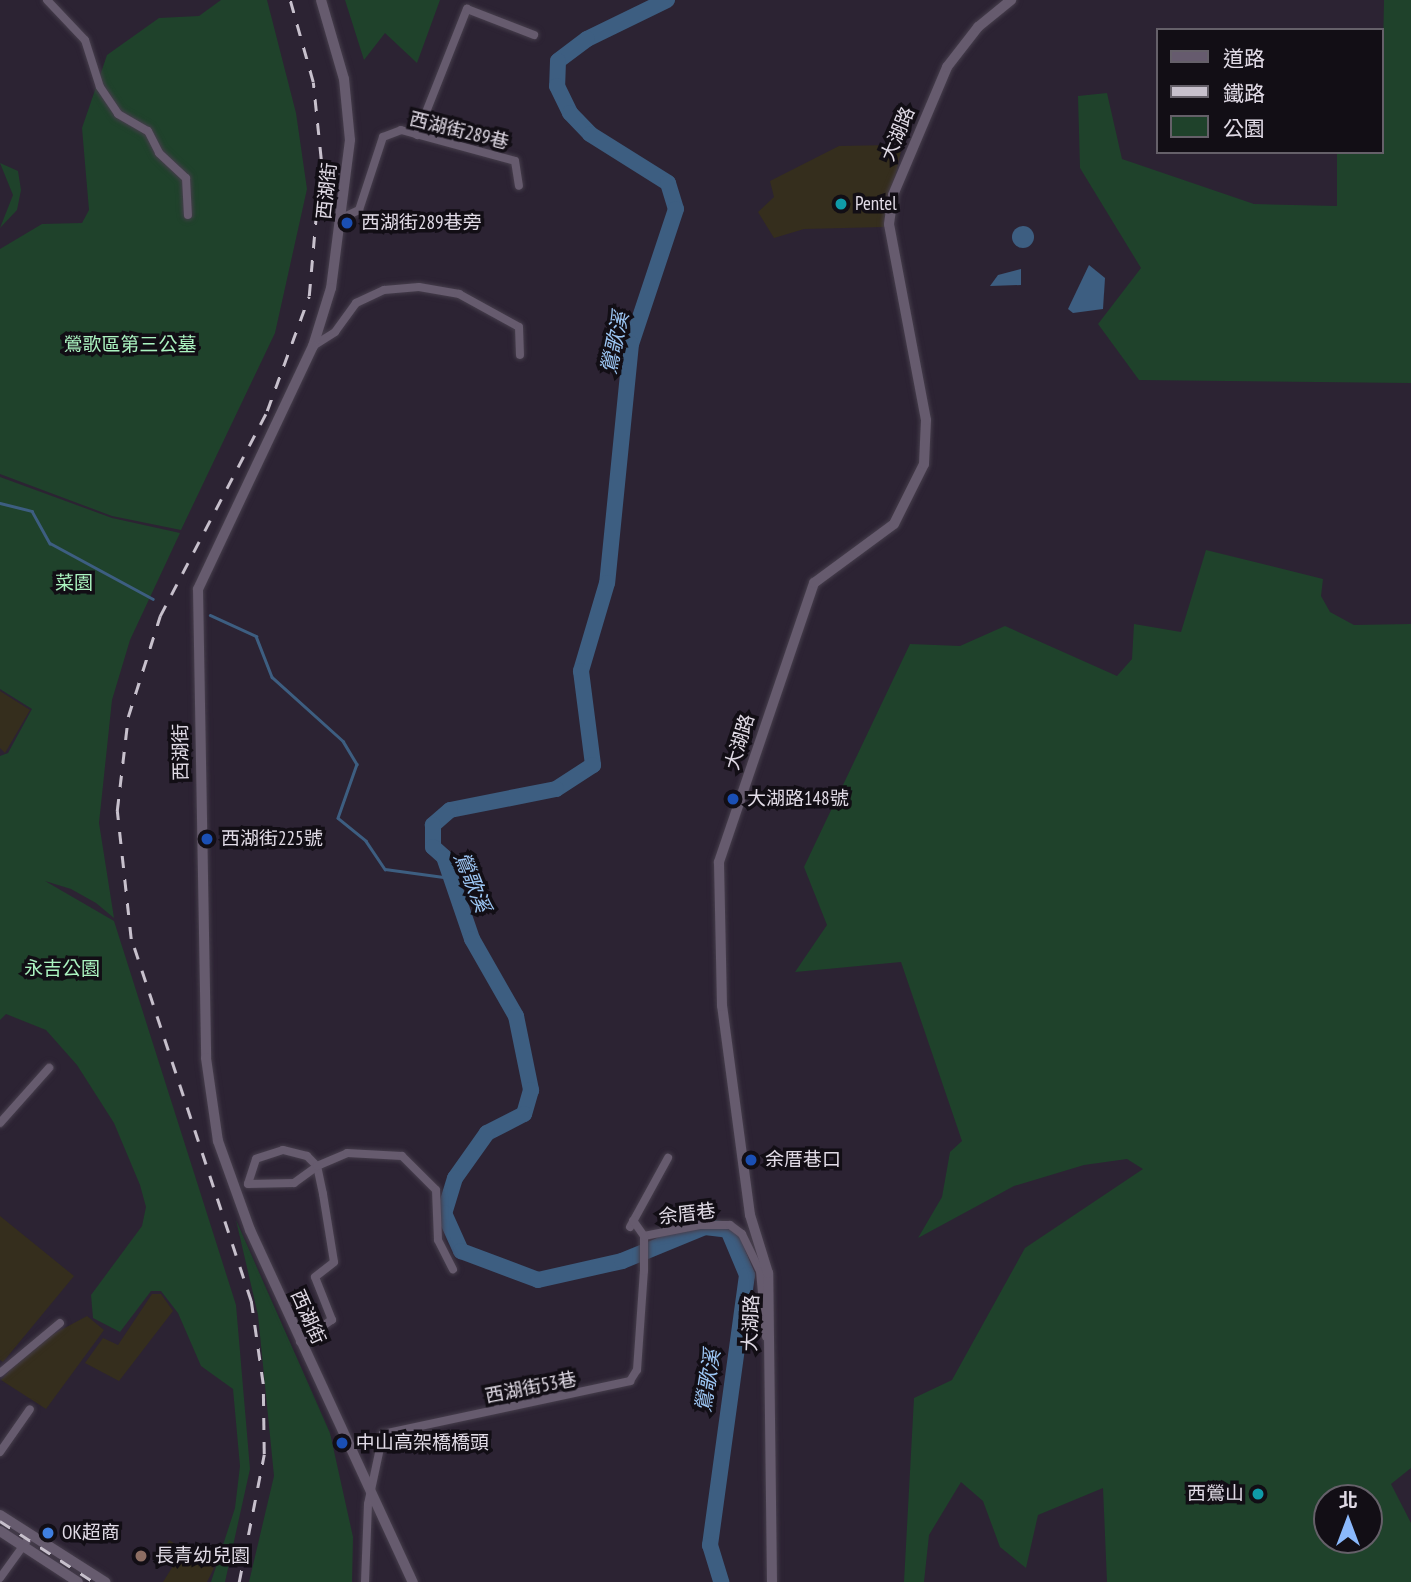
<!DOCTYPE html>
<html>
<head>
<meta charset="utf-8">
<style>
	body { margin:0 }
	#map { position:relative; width:1411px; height:1582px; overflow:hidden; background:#2c2333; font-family:"PT Sans Narrow","Noto Sans TC",sans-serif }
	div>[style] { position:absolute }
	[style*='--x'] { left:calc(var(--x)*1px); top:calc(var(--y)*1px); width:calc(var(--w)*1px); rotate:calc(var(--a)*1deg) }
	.industrial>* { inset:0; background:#352e1d }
	.green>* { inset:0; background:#1f422b }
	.water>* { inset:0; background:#3d5e81 }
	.round { border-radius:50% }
	.stream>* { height:2.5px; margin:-1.25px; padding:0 1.25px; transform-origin:1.25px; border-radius:1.25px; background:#3d5e81 }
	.river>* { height:16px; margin:-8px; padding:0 8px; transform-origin:8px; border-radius:8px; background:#3d5e81 }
	.roads { filter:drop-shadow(0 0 2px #463e4c) drop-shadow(0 0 2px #463e4c) }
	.street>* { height:8px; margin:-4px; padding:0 4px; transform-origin:4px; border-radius:4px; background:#665b6e }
	.secondary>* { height:10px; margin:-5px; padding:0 5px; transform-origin:5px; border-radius:5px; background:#665b6e }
	.rail>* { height:2.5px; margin-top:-1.25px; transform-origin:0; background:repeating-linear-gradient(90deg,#c7c0cc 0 12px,transparent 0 24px) }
	.dots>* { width:19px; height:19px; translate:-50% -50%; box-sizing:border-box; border:4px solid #120e15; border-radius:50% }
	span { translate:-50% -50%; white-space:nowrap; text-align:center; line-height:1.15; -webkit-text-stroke:7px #120e15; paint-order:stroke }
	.street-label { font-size:19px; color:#e1dbe6 }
	.poi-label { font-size:19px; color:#e1dbe6 }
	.left { translate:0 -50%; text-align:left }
	.right { translate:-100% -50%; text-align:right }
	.park-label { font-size:19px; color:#abf3c0 }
	.water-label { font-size:21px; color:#9cc6f4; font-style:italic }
	.legend { position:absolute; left:1156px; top:28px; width:228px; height:126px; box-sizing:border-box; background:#120e15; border:2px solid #656069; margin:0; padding:9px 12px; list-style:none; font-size:21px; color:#e1dbe6 }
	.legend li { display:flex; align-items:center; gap:14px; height:35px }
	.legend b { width:35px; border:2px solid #656069 }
	.north { position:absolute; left:1313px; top:1484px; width:70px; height:70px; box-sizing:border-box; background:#120e15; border:2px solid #656069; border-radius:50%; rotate:0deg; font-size:19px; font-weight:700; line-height:28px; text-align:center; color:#e1dbe6 }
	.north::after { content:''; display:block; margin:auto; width:24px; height:32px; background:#8bb9fc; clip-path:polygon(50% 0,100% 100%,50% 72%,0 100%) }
</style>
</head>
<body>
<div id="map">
	<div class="industrial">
		<i style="clip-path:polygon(893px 145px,901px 151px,884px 227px,804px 229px,774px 238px,758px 212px,774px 197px,770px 181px,839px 146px)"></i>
		<i style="clip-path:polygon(0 691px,30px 710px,5px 753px,0 748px)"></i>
		<i style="clip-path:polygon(0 1216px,74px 1276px,3px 1362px,0 1360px)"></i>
		<i style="clip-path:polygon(152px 1294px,161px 1294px,173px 1311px,119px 1381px,85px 1363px,103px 1338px,118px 1345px)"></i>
		<i style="clip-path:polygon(87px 1316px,104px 1330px,46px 1409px,1px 1380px,33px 1345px)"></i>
		<i style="clip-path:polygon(169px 1540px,214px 1568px,207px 1582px,163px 1582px,173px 1566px,159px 1557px)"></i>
	</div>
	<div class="green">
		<i style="clip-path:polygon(221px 0,267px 0,296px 113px,307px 189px,275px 333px,181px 530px,112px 516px,0 474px,0 249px,42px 224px,82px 223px,89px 210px,82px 128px,107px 55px,159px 18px,199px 16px)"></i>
		<i style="clip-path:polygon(345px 0,440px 0,417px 63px,385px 33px,364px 60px)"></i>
		<i style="clip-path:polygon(1384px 0,1411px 0,1411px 383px,1139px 380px,1098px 324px,1141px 268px,1080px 168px,1078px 96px,1107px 93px,1122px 159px,1254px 204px,1337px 206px,1337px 152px,1381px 152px)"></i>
		<i style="clip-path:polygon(0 163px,18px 171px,21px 190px,17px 210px,0 228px,13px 195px)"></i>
		<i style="clip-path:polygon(0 477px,112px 518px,180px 533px,130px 640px,112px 700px,99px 823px,114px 918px,96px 903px,71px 889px,45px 881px,114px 921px,236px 1305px,250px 1469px,225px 1582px,211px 1582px,235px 1508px,240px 1466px,233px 1389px,201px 1366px,178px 1313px,161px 1291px,151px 1291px,120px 1332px,93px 1318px,91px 1295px,142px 1226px,146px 1207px,140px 1185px,114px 1123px,77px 1065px,46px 1030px,6px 1014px,0 1020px,0 756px,8px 753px,32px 709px,0 689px)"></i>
		<i style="clip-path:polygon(evenodd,1206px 550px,1323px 579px,1321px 596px,1330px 612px,1354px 625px,1411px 624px,1411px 1468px,1391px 1484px,1411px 1523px,1411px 1582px,1107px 1582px,1103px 1488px,1038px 1515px,1026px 1568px,1000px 1547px,983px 1501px,961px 1482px,929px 1535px,924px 1582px,904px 1582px,914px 1398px,952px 1380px,1025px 1248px,1143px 1169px,1127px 1159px,1084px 1165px,1014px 1186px,918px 1238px,942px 1197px,950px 1152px,962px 1141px,901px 962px,795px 972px,827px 925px,804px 867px,910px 644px,960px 646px,1005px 626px,1117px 676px,1132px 659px,1134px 624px,1181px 632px,1206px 550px,1327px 1498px,1369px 1498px,1369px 1540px,1327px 1540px,1327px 1498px)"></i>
		<i style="clip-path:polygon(236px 1220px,330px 1433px,353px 1537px,352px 1582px,249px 1582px,274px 1476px,258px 1315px)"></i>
	</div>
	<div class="water">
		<i class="round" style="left:1012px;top:226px;width:22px;height:22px"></i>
		<i style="clip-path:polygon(1089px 265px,1105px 278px,1103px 309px,1073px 313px,1068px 309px)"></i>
		<i style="clip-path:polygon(1021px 269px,1021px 285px,990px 286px,998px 275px)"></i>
	</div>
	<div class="stream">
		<i style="--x:0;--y:503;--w:33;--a:14"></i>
		<i style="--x:32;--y:511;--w:37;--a:61"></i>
		<i style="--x:50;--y:543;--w:117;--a:28.5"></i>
		<i style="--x:210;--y:615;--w:51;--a:24.5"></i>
		<i style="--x:256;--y:636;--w:44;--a:68.7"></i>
		<i style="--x:272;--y:677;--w:96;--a:42"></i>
		<i style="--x:343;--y:741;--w:27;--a:59"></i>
		<i style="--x:357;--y:764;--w:57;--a:109.4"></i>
		<i style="--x:338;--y:818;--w:36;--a:39"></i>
		<i style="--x:366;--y:841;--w:34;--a:56"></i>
		<i style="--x:385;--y:869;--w:68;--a:7.7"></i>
	</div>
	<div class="river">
		<i style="--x:667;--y:0;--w:89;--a:154"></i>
		<i style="--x:587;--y:39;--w:36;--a:143"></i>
		<i style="--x:558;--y:61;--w:25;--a:92"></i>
		<i style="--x:557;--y:86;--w:30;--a:64"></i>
		<i style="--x:570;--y:113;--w:29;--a:46"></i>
		<i style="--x:590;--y:134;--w:92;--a:32.1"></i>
		<i style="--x:668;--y:183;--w:27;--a:73"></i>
		<i style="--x:676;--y:209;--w:142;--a:108.4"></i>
		<i style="--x:631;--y:344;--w:240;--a:95.7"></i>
		<i style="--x:607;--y:583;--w:92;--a:106.5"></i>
		<i style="--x:581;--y:671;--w:95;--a:82.7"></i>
		<i style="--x:593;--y:765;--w:44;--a:147"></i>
		<i style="--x:556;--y:789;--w:108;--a:168.8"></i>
		<i style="--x:450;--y:810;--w:23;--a:139"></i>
		<i style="--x:433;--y:825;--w:22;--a:90"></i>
		<i style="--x:433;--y:847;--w:15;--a:42"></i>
		<i style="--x:444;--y:857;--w:87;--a:71.1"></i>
		<i style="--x:472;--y:939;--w:89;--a:60.3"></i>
		<i style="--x:516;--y:1016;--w:76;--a:78.5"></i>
		<i style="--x:531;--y:1090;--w:25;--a:106"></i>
		<i style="--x:524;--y:1114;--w:42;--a:152.8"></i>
		<i style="--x:487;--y:1133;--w:55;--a:125.4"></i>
		<i style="--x:455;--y:1178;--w:37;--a:107"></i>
		<i style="--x:444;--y:1213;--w:42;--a:65.9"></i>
		<i style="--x:461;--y:1251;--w:82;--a:20.6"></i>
		<i style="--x:538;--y:1280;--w:86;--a:-12.7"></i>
		<i style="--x:622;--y:1261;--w:90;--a:-22.3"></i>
		<i style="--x:705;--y:1227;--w:23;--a:7"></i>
		<i style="--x:728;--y:1230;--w:49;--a:67.1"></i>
		<i style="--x:747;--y:1275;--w:273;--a:97.8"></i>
		<i style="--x:710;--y:1545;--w:39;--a:73"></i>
	</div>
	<div class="roads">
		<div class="street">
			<i style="--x:47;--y:0;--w:55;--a:46.5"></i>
			<i style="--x:85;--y:40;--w:49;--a:72.3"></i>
			<i style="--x:100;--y:87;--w:32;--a:56"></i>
			<i style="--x:118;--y:114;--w:34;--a:30"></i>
			<i style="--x:148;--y:131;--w:25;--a:63"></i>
			<i style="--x:159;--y:153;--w:37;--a:43"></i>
			<i style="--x:186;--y:178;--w:37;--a:87"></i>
			<i style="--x:417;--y:135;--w:136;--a:-68.4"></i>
			<i style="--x:467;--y:9;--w:72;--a:21.2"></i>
			<i style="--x:342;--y:218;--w:19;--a:-25"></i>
			<i style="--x:359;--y:210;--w:77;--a:-71.8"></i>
			<i style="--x:383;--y:137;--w:19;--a:-21"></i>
			<i style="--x:401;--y:130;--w:118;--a:15.2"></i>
			<i style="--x:515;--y:161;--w:25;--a:81"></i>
			<i style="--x:313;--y:346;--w:26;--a:-32"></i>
			<i style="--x:335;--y:332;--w:36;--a:-54"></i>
			<i style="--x:356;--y:303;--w:31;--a:-25"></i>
			<i style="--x:384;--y:290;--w:35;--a:-5"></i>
			<i style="--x:419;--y:287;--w:41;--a:9.9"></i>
			<i style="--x:459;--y:294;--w:68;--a:28.8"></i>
			<i style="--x:519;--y:327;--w:28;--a:88"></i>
			<i style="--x:0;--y:1123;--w:74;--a:-48.3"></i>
			<i style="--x:630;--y:1227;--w:79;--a:-61.2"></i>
			<i style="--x:644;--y:1236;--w:57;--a:-11.1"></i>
			<i style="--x:700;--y:1225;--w:30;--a:0"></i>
			<i style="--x:730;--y:1225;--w:15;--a:37"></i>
			<i style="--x:742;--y:1234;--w:41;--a:64.1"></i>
			<i style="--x:760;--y:1271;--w:66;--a:84.8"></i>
			<i style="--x:300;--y:1342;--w:39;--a:-35"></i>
			<i style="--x:332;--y:1320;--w:46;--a:-111.6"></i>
			<i style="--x:315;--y:1277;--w:24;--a:-38"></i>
			<i style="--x:334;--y:1262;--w:69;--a:-99.2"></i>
			<i style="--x:323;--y:1194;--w:29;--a:-102"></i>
			<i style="--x:317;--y:1166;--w:14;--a:-135"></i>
			<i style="--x:307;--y:1156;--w:25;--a:-166"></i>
			<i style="--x:283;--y:1150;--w:28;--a:162"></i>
			<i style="--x:256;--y:1159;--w:26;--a:108"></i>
			<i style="--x:248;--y:1184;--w:46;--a:-1.2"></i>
			<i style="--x:294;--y:1183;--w:29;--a:-36"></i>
			<i style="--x:317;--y:1166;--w:33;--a:-23"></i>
			<i style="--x:347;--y:1153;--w:55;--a:3.1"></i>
			<i style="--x:402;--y:1156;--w:48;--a:45"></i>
			<i style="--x:436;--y:1190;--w:50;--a:87.7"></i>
			<i style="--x:438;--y:1240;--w:33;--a:63"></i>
			<i style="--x:0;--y:1373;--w:78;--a:-39.8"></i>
			<i style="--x:0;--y:1452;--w:52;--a:-55.1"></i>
			<i style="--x:0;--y:1578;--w:53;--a:-54.2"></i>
			<i style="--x:365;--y:1582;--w:78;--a:-87.8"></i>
			<i style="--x:368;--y:1504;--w:72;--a:-77.9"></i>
			<i style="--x:383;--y:1434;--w:253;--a:-12.1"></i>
			<i style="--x:630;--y:1381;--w:13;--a:-58"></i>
			<i style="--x:637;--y:1370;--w:99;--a:-86"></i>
			<i style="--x:644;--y:1271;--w:35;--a:-90"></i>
			<i style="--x:644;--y:1236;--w:19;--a:-125"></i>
		</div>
		<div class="secondary">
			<i style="--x:321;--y:0;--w:82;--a:73.8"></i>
			<i style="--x:344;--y:79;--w:61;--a:84.4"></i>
			<i style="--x:350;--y:140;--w:149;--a:97.3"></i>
			<i style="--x:331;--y:288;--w:61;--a:107.2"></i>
			<i style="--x:313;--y:346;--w:269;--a:115.3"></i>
			<i style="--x:198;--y:589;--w:469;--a:89"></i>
			<i style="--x:206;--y:1058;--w:84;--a:81.8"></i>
			<i style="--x:218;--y:1141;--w:95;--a:70.2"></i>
			<i style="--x:250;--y:1230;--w:388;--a:65.2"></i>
			<i style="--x:0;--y:1515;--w:125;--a:32.5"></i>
			<i style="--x:0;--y:1531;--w:93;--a:33.2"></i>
			<i style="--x:772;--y:1582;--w:309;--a:-90.7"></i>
			<i style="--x:768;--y:1273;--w:61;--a:-107.2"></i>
			<i style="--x:750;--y:1215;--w:211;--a:-97.6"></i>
			<i style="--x:722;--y:1006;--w:144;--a:-91.2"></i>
			<i style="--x:719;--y:862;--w:295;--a:-71.2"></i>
			<i style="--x:814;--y:583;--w:99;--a:-36.4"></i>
			<i style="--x:894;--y:524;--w:67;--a:-63.4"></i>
			<i style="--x:924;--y:464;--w:44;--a:-87.4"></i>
			<i style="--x:926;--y:420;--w:199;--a:-100.7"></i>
			<i style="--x:889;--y:224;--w:29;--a:-82"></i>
			<i style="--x:893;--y:195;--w:139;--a:-67.1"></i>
			<i style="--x:947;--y:67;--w:51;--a:-52.2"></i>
			<i style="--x:978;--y:27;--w:43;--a:-39.3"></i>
		</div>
	</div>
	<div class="rail">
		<i style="--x:0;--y:1521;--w:112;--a:33"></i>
		<i style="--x:239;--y:1582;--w:130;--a:-78.9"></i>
		<i style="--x:264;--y:1454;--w:70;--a:-90.8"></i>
		<i style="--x:263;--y:1384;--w:84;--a:-98.2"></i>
		<i style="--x:251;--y:1301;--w:381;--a:-108.3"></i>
		<i style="--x:131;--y:939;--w:129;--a:-96.2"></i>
		<i style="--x:117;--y:811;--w:95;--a:-83.3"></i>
		<i style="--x:128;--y:717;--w:106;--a:-72.4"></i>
		<i style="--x:160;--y:616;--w:231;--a:-62.4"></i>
		<i style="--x:267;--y:411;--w:122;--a:-69.9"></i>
		<i style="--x:309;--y:296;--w:138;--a:-85"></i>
		<i style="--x:321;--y:159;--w:77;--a:-95.9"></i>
		<i style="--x:313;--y:82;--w:85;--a:-105.7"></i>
	</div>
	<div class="dots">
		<i style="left:841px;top:204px;background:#0f9aa8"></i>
		<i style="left:347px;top:223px;background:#1a4fb4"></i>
		<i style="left:733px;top:799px;background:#1a4fb4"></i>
		<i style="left:207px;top:839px;background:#1a4fb4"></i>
		<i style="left:751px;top:1160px;background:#1a4fb4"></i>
		<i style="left:342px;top:1443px;background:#1a4fb4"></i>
		<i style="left:1258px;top:1494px;background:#0f9aa8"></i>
		<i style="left:48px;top:1533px;background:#3f7fe0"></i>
		<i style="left:141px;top:1556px;background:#8d6e63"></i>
	</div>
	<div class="street-label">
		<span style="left:459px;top:131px;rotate:14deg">西湖街289巷</span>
		<span style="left:898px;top:134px;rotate:-67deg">大湖路</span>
		<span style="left:327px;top:191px;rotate:-84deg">西湖街</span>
		<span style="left:740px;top:742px;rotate:-73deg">大湖路</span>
		<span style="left:181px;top:752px;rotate:-91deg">西湖街</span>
		<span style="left:687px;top:1214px;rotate:-7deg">余厝巷</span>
		<span style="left:308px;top:1317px;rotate:66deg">西湖街</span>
		<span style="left:751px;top:1323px;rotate:-88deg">大湖路</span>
		<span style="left:531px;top:1388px;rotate:-11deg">西湖街53巷</span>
	</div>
	<div class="poi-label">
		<span class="left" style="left:855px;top:204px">Pentel</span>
		<span class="left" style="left:361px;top:223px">西湖街289巷旁</span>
		<span class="left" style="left:747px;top:799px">大湖路148號</span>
		<span class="left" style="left:221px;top:839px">西湖街225號</span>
		<span class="left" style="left:765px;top:1160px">余厝巷口</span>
		<span class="left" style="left:356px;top:1443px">中山高架橋橋頭</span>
		<span class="right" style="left:1244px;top:1494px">西鶯山</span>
		<span class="left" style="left:62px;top:1533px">OK超商</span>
		<span class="left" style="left:155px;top:1556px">長青幼兒園</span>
	</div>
	<div class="park-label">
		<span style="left:130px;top:345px">鶯歌區第三公墓</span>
		<span style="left:74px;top:583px">菜園</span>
		<span style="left:62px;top:969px">永吉公園</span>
	</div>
	<div class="water-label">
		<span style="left:615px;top:343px;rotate:-78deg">鶯歌溪</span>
		<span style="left:472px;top:882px;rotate:68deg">鶯歌溪</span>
		<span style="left:708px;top:1381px;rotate:-81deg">鶯歌溪</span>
	</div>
	<ul class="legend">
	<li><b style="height:9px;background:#665b6e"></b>道路</li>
	<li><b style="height:9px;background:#c7c0cc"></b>鐵路</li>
	<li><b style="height:19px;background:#1f422b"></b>公園</li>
	</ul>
	<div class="north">北</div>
</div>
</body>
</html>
